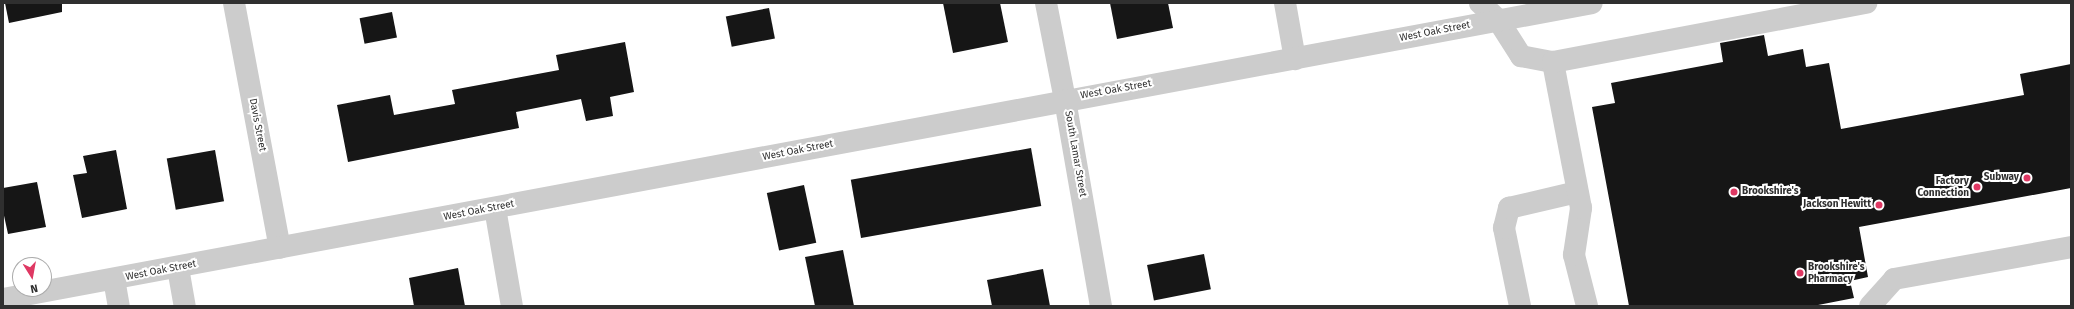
<!DOCTYPE html>
<html>
<head>
<meta charset="utf-8">
<style>
	body { margin:0 }
	#map { position:relative; width:2074px; height:309px; overflow:hidden; background:#fff; font-family:"Fira Sans",sans-serif }
	div>[style] { position:absolute }
	[style*='--x'] { left:calc(var(--x)*1px); top:calc(var(--y)*1px); width:calc(var(--w)*1px); rotate:calc(var(--a)*1deg) }
	.building>* { inset:0; background:#161616; transform-origin:0 0 }
	.minor>* { height:22px; margin:-11px; padding:0 11px; transform-origin:11px; border-radius:11px; background:#ccc }
	.dots>* { width:11px; height:11px; translate:-50% -50%; box-sizing:border-box; border:2px solid #fff; border-radius:50% }
	span { translate:-50% -50%; white-space:nowrap; text-align:center; line-height:1.15; -webkit-text-stroke:4px #fff; paint-order:stroke }
	.street-label { font-size:10px; color:#2f2f2f }
	.poi-label { font-size:10px; color:#2f2f2f; font-weight:700 }
	.right { translate:-100% -50%; text-align:right }
	.left { translate:0 -50%; text-align:left }
	.frame { position:absolute; inset:0; border:4px solid #2f2f2f; pointer-events:none }
	.north { position:absolute; left:12px; top:257px; width:40px; height:40px; box-sizing:border-box; background:#fff; border:1px solid #acacac; border-radius:50%; rotate:169deg; font-size:11px; font-weight:700; line-height:16px; text-align:center; color:#2f2f2f }
	.north::after { content:''; display:block; margin:auto; width:14px; height:18px; background:#df3863; clip-path:polygon(50% 0,100% 100%,50% 72%,0 100%) }
</style>
</head>
<body>
<div id="map">
	<div class="building">
		<i style="clip-path:polygon(5px 3px,62px 3px,62px 12px,9px 23px)"></i>
		<i style="clip-path:polygon(943px 3px,1000px 3px,1008px 42px,953px 53px)"></i>
		<i style="clip-path:polygon(1110px 3px,1168px 3px,1173px 28px,1117px 39px)"></i>
		<i style="left:769px;top:8px;width:31px;height:44px;rotate:79deg"></i>
		<i style="left:392px;top:12px;width:26px;height:33px;rotate:79deg"></i>
		<i style="clip-path:polygon(1764px 35px,1768px 56px,1803px 49px,1806px 67px,1829px 63px,1841px 129px,2024px 95px,2020px 74px,2071px 64px,2071px 188px,1859px 227px,1868px 277px,1850px 281px,1854px 298px,1813px 306px,1629px 306px,1592px 107px,1615px 103px,1611px 83px,1723px 62px,1720px 43px)"></i>
		<i style="clip-path:polygon(625px 42px,634px 92px,610px 97px,613px 116px,586px 121px,581px 99px,516px 112px,519px 128px,348px 162px,337px 105px,390px 95px,394px 115px,455px 104px,452px 90px,559px 70px,556px 55px)"></i>
		<i style="left:1031px;top:148px;width:59px;height:183px;rotate:80deg"></i>
		<i style="clip-path:polygon(116px 150px,127px 209px,82px 218px,73px 175px,87px 173px,83px 156px)"></i>
		<i style="left:215px;top:150px;width:52px;height:49px;rotate:80deg"></i>
		<i style="clip-path:polygon(37px 182px,46px 227px,8px 234px,3px 211px,3px 188px)"></i>
		<i style="left:804px;top:185px;width:59px;height:38px;rotate:78deg"></i>
		<i style="clip-path:polygon(843px 250px,854px 306px,815px 306px,805px 257px)"></i>
		<i style="left:1204px;top:254px;width:36px;height:58px;rotate:79deg"></i>
		<i style="clip-path:polygon(458px 268px,465px 306px,414px 306px,409px 278px)"></i>
		<i style="clip-path:polygon(1043px 269px,1050px 306px,992px 306px,987px 280px)"></i>
	</div>
	<div class="minor">
		<i style="--x:234;--y:3;--w:249;--a:79.4"></i>
		<i style="--x:1046;--y:3;--w:99;--a:78.9"></i>
		<i style="--x:1065;--y:100;--w:209;--a:80.1"></i>
		<i style="--x:1285;--y:3;--w:57;--a:79.9"></i>
		<i style="--x:1480;--y:3;--w:25;--a:43"></i>
		<i style="--x:1498;--y:20;--w:43;--a:57.4"></i>
		<i style="--x:1521;--y:56;--w:33;--a:11"></i>
		<i style="--x:495;--y:208;--w:99;--a:80.2"></i>
		<i style="--x:178;--y:268;--w:39;--a:80"></i>
		<i style="--x:114;--y:279;--w:27;--a:80"></i>
		<i style="--x:3;--y:299;--w:1616;--a:-10.55"></i>
		<i style="--x:1520;--y:306;--w:80;--a:-101.6"></i>
		<i style="--x:1504;--y:228;--w:21;--a:-76"></i>
		<i style="--x:1509;--y:208;--w:70;--a:-13.2"></i>
		<i style="--x:1587;--y:306;--w:53;--a:-104.3"></i>
		<i style="--x:1574;--y:255;--w:48;--a:-81.5"></i>
		<i style="--x:1581;--y:208;--w:149;--a:-100.9"></i>
		<i style="--x:1553;--y:62;--w:319;--a:-10.7"></i>
		<i style="--x:1870;--y:306;--w:36;--a:-48"></i>
		<i style="--x:1894;--y:279;--w:180;--a:-10.2"></i>
	</div>
	<div class="dots">
		<i style="left:2027px;top:178px;background:#df3863"></i>
		<i style="left:1977px;top:187px;background:#df3863"></i>
		<i style="left:1734px;top:192px;background:#df3863"></i>
		<i style="left:1879px;top:205px;background:#df3863"></i>
		<i style="left:1800px;top:273px;background:#df3863"></i>
	</div>
	<div class="street-label">
		<span style="left:1435px;top:32px;rotate:-11deg">West Oak Street</span>
		<span style="left:1116px;top:90px;rotate:-10deg">West Oak Street</span>
		<span style="left:257px;top:125px;rotate:79deg">Davis Street</span>
		<span style="left:798px;top:151px;rotate:-11deg">West Oak Street</span>
		<span style="left:1075px;top:154px;rotate:80deg">South Lamar Street</span>
		<span style="left:479px;top:211px;rotate:-11deg">West Oak Street</span>
		<span style="left:161px;top:271px;rotate:-11deg">West Oak Street</span>
	</div>
	<div class="poi-label">
		<span class="right" style="left:2019px;top:178px">Subway</span>
		<span class="right" style="left:1969px;top:187px">Factory<br>Connection</span>
		<span class="left" style="left:1742px;top:192px">Brookshire's</span>
		<span class="right" style="left:1871px;top:205px">Jackson Hewitt</span>
		<span class="left" style="left:1808px;top:273px">Brookshire's<br>Pharmacy</span>
	</div>
	<div class="frame"></div>
	<div class="north">N</div>
</div>
</body>
</html>
